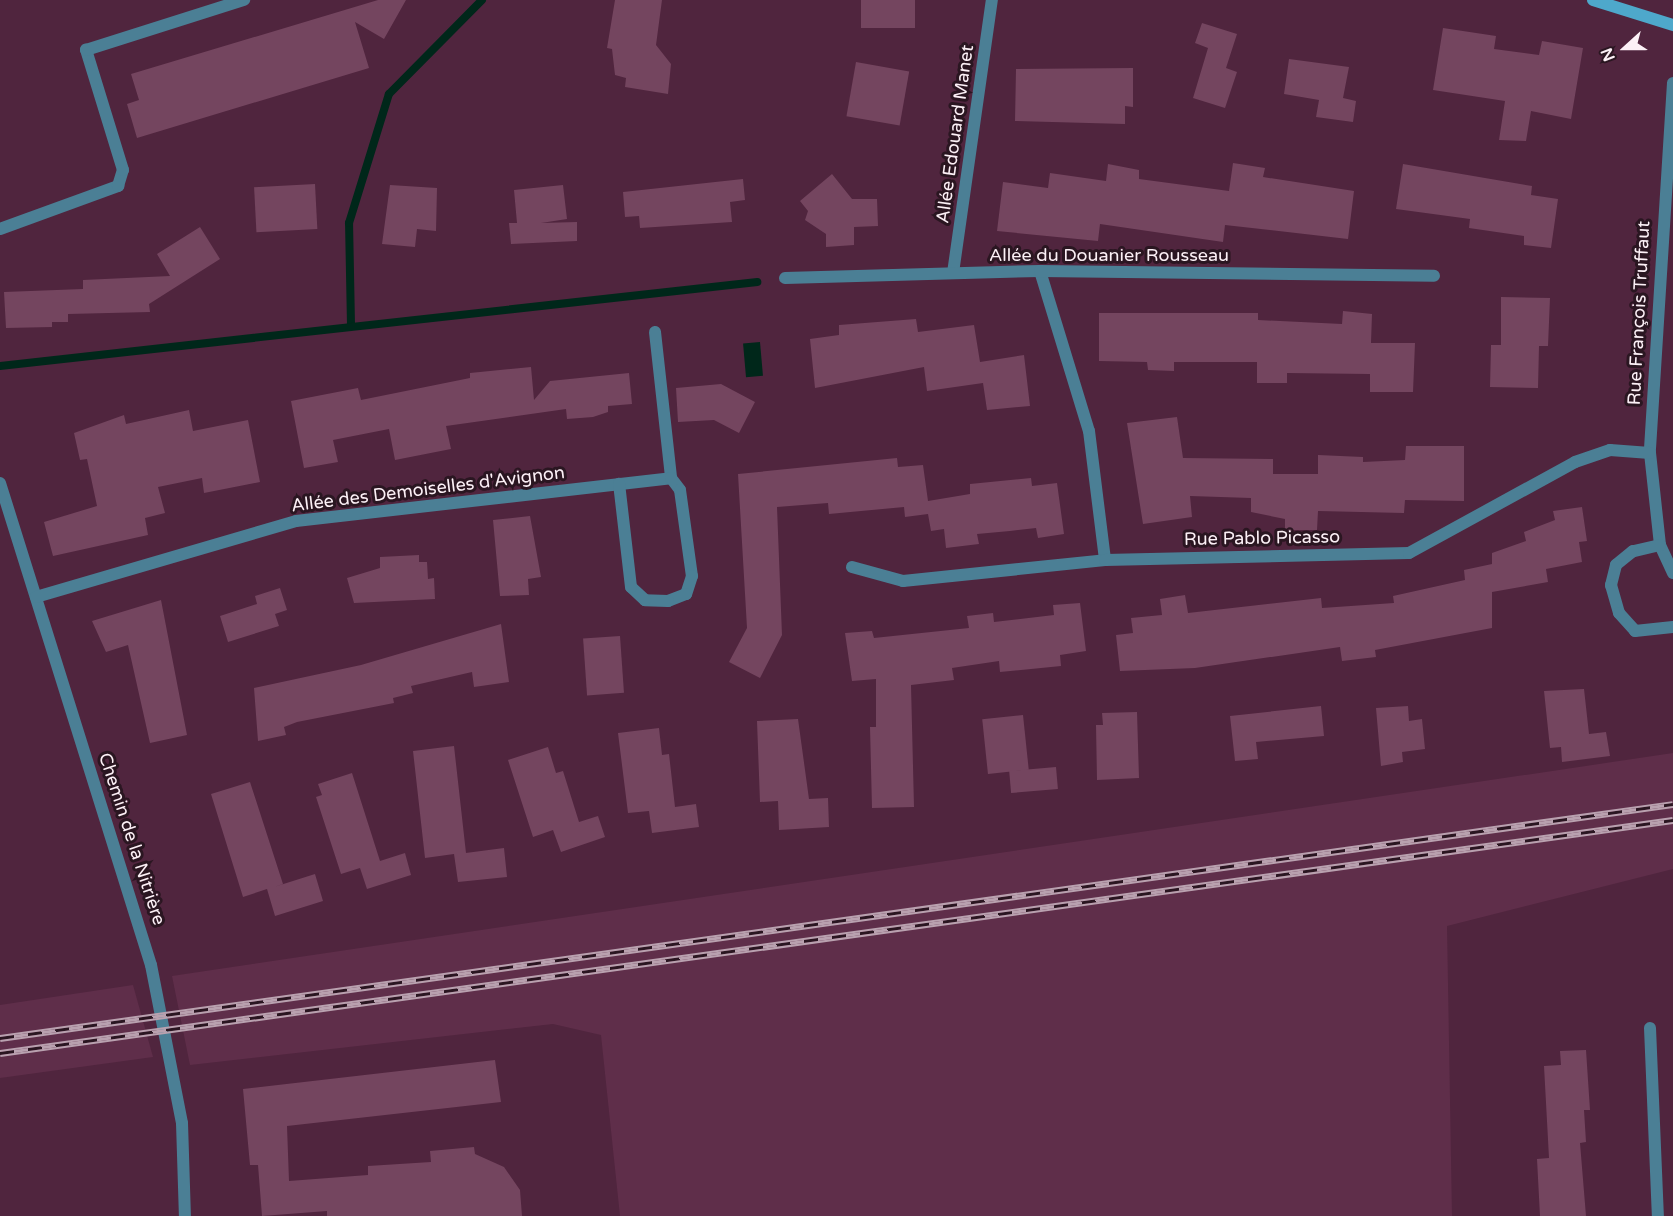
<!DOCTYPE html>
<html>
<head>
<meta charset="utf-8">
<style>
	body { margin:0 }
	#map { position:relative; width:1673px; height:1216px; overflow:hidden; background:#50253e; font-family:"Varela Round",sans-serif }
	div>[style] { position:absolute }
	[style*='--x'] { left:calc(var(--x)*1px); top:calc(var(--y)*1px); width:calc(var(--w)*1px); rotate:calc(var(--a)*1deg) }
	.built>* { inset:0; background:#5f2e4a }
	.water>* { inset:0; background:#00271a; transform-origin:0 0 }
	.stream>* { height:8px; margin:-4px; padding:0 4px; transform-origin:4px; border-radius:4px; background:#00271a }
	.building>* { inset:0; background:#74455f; transform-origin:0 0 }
	.street>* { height:12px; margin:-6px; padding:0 6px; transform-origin:6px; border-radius:6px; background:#4b7f95 }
	.secondary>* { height:12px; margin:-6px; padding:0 6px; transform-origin:6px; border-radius:6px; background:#4ea8cb }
	.rail>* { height:7px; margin-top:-3.5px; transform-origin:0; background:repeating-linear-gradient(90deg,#2a1621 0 14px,#b9a1af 0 28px); box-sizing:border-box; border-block:2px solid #b9a1af }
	span { translate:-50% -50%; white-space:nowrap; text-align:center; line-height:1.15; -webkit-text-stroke:6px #2a1621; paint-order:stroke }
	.street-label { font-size:18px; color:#fcf0f6 }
	.north { position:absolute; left:1595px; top:18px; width:60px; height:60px; -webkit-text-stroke:4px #2a1621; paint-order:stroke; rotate:249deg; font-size:16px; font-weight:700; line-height:24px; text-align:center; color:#fcf0f6 }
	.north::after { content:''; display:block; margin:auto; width:21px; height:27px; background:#fcf0f6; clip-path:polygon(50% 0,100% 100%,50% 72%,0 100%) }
</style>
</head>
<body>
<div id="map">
	<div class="built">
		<i style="clip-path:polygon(1673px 753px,1673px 869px,1447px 926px,1452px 1216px,620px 1216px,601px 1035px,553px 1024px,190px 1065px,172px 976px)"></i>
		<i style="clip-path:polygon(133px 985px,153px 1057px,0 1078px,0 1005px)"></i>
	</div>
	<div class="water">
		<i style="left:760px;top:342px;width:34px;height:17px;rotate:85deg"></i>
	</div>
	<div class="stream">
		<i style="--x:351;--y:325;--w:102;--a:-91.1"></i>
		<i style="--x:349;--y:223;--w:135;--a:-72.8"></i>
		<i style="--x:389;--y:94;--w:132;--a:-45.3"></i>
		<i style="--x:0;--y:366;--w:762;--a:-6.33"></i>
	</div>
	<div class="building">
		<i style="clip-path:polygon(378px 0,406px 0,384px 39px,355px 22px,369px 68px,137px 138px,127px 104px,139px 100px,131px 74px)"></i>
		<i style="clip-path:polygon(615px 0,662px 0,656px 45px,671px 64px,668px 94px,625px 87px,626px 78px,615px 75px,612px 49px,607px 48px)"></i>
		<i style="left:861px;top:0;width:54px;height:28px"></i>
		<i style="clip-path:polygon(1202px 23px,1237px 34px,1226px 68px,1237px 72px,1225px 108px,1193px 98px,1208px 48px,1195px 43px)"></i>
		<i style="clip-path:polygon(1443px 28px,1496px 36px,1494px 49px,1539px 55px,1542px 41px,1583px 48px,1571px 119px,1531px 111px,1526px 141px,1499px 140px,1505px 101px,1433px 90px)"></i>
		<i style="clip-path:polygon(1289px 59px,1349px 67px,1343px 98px,1356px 101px,1353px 122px,1316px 117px,1319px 100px,1284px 94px)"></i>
		<i style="left:856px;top:62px;width:54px;height:55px;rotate:10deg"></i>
		<i style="clip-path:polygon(1133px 68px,1133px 107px,1125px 106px,1125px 124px,1015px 121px,1016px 69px)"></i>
		<i style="clip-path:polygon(1233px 163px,1265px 168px,1263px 177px,1354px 191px,1348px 239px,1225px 225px,1223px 242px,1100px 224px,1098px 241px,997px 231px,1003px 182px,1048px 188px,1050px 173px,1106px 181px,1108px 164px,1139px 170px,1139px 179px,1229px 191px)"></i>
		<i style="clip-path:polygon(1403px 164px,1532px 186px,1531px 195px,1558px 199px,1551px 248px,1524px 245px,1524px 236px,1469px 228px,1470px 219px,1396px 209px)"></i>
		<i style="clip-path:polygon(832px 174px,852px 199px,877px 199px,878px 226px,854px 227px,854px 245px,826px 247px,826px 234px,805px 220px,808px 211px,800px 201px)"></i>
		<i style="clip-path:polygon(743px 179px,745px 200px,730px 202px,732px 222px,640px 228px,639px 216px,625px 217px,623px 192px)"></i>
		<i style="left:315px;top:184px;width:45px;height:61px;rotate:87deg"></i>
		<i style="clip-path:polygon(390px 185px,437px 188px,436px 231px,417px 229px,415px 247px,382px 244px)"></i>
		<i style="clip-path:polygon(563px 185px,567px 219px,541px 223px,577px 222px,577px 241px,511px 244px,509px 223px,517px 223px,514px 190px)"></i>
		<i style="clip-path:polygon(200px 227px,220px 259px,149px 304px,150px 312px,68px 314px,68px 322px,52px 322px,52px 327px,6px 328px,4px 292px,83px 289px,83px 280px,170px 276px,157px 254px)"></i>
		<i style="clip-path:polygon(1501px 297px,1550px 298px,1548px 346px,1539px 346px,1538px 388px,1490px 387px,1491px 345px,1501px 345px)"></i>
		<i style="clip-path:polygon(1343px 311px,1372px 314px,1371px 343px,1415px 343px,1413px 392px,1370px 392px,1370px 374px,1287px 373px,1287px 383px,1257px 383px,1257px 362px,1174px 362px,1174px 371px,1148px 370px,1147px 362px,1099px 361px,1099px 313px,1258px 313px,1258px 320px,1342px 324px)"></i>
		<i style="clip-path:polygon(916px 319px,918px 332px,974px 325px,980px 362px,1024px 355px,1030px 406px,987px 410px,983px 383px,927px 391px,924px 367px,815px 388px,810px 339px,839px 335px,839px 325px)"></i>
		<i style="clip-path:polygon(531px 367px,534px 400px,550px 381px,629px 373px,632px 404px,608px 406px,608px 412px,593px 417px,567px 419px,566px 409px,446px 426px,451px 449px,395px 460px,389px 429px,333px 440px,338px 462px,304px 468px,291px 401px,358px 388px,361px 400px,470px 378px,470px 373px)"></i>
		<i style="clip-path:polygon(721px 384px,755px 402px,739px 433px,714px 420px,678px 422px,676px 388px)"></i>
		<i style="clip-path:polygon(189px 410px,193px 431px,248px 420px,260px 482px,204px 493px,202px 478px,158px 487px,165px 513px,145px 518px,148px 535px,53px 556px,44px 522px,97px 506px,87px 459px,80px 460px,74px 433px,124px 415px,126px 424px)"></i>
		<i style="clip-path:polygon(1177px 417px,1183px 458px,1273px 459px,1273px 474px,1318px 474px,1318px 455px,1363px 457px,1363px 462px,1405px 460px,1406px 446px,1464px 446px,1464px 501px,1405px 500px,1404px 513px,1318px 511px,1317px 530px,1285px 530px,1285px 519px,1251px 512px,1251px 498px,1190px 496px,1192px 517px,1143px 524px,1127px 423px)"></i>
		<i style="clip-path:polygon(897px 458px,898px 467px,923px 465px,928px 501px,970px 494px,970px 484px,1031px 478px,1032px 486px,1057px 483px,1064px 534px,1038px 538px,1036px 528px,1010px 531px,977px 534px,979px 544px,946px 548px,944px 529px,931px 531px,928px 514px,905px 517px,904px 507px,829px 514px,828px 503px,777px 507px,782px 635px,760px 678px,729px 662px,747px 628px,738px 474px)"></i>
		<i style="clip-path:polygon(1582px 507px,1587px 541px,1579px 542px,1582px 562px,1546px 569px,1548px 582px,1492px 592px,1492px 628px,1375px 650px,1376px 657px,1342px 661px,1340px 647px,1195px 668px,1120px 671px,1116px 635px,1133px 633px,1131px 618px,1162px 615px,1160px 599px,1185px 595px,1188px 613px,1321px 598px,1322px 608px,1394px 603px,1393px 596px,1465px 580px,1464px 570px,1492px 564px,1492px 553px,1526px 541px,1524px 532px,1555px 520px,1553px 511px)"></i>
		<i style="clip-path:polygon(530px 516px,541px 577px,528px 579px,529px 595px,500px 596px,493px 520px)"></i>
		<i style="clip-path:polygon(419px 555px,419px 562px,427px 562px,428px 579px,434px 578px,435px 599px,354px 603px,347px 578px,380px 568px,380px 557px)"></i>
		<i style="clip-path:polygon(280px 588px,287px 610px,275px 614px,279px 626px,228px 642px,220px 616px,257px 604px,255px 596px)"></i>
		<i style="clip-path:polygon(161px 600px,187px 735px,150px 743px,128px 645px,106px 652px,92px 621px)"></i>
		<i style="clip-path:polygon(1080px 603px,1086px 651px,1060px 655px,1061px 666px,1000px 672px,999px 661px,952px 668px,954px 680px,911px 685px,914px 807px,872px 808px,870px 727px,876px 727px,876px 679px,852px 681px,845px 633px,872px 631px,874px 638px,969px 628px,967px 616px,993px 613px,994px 622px,1054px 615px,1053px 605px)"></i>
		<i style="clip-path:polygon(501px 624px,509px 682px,474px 687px,472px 672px,411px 686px,413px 693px,393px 698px,394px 703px,297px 722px,284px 727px,286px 735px,258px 741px,254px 688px,361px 665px)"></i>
		<i style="left:620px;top:636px;width:57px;height:37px;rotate:86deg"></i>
		<i style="clip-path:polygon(1584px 689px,1589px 734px,1606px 732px,1610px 756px,1562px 762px,1561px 747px,1550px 748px,1544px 691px)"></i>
		<i style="clip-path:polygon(1321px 706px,1324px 736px,1256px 742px,1258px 759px,1235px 761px,1230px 716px)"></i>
		<i style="clip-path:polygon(1408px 706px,1409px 721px,1422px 719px,1425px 749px,1402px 752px,1403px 762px,1381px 766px,1376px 708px)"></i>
		<i style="clip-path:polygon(1137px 712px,1139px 778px,1097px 780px,1096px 725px,1103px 725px,1102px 713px)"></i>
		<i style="left:1023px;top:715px;width:55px;height:41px;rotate:84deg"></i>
		<i style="clip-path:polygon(798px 719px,809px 799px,828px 798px,829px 827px,779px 830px,778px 801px,760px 802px,757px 721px)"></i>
		<i style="clip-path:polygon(659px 728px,662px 755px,669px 754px,675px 807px,696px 804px,699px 827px,652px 833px,649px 811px,628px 813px,618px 733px)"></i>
		<i style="clip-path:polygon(454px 746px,466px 853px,458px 854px,504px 848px,507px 877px,458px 882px,454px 854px,425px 858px,413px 751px)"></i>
		<i style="clip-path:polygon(548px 747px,556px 773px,563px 771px,579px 822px,598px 816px,605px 837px,561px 852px,553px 830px,533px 837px,508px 760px)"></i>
		<i style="left:1056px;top:767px;width:22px;height:47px;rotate:85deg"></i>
		<i style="clip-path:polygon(352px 773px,380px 861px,405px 853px,411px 875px,367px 889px,360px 868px,341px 874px,316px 797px,322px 795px,318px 784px)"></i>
		<i style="clip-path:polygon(250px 782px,283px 884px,274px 887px,315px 874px,323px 901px,275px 916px,267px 889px,243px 897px,211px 794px)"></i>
		<i style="clip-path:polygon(1586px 1050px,1590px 1110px,1584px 1110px,1586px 1142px,1580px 1143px,1586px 1216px,1540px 1216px,1537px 1159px,1549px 1158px,1544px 1066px,1561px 1065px,1560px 1051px)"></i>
		<i style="clip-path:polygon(495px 1060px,501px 1102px,287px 1126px,289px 1181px,368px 1175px,368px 1166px,431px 1162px,430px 1151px,474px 1147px,475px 1154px,504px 1167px,520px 1190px,522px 1216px,327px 1216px,327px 1211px,262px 1216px,258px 1165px,250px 1165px,243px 1089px)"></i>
	</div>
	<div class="street">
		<i style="--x:1673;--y:83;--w:371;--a:93.6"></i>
		<i style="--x:1650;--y:453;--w:93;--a:83.8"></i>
		<i style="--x:1660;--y:545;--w:31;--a:65"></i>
		<i style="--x:0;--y:229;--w:126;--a:-20"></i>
		<i style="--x:118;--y:186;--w:17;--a:-73"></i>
		<i style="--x:123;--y:170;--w:126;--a:-107.1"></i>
		<i style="--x:86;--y:50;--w:166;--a:-17.6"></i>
		<i style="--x:1040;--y:271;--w:167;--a:73"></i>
		<i style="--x:1089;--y:431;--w:130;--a:82.9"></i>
		<i style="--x:953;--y:273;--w:276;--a:-81.9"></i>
		<i style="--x:785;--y:278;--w:255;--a:-1.6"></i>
		<i style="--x:1040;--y:271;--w:394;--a:0.7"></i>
		<i style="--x:655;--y:332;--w:147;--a:83.7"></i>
		<i style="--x:0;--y:483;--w:505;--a:72.61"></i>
		<i style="--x:151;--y:965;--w:161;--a:78.9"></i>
		<i style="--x:182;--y:1123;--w:93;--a:88.2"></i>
		<i style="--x:1660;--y:545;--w:28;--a:167"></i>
		<i style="--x:1633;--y:551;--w:22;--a:141"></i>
		<i style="--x:1616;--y:565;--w:21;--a:104"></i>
		<i style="--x:1611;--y:585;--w:29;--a:74"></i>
		<i style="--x:1619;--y:613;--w:24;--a:48"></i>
		<i style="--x:1635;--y:631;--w:38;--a:-6"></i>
		<i style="--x:852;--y:567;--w:53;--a:15.4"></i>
		<i style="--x:903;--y:581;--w:203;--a:-5.9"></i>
		<i style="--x:1105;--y:560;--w:304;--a:-1.3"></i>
		<i style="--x:1409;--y:553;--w:189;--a:-28.7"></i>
		<i style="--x:1575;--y:462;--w:37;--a:-19"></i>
		<i style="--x:1610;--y:450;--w:40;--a:4.3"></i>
		<i style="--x:36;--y:597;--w:271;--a:-16.3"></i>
		<i style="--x:296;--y:521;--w:377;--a:-6.5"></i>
		<i style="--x:671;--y:478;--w:15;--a:53"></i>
		<i style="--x:680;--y:490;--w:87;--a:82.1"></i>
		<i style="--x:692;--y:576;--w:19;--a:108"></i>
		<i style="--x:686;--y:594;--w:19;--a:159"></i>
		<i style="--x:668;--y:601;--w:23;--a:-178"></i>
		<i style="--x:645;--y:600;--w:19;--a:-137"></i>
		<i style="--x:631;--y:587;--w:104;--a:-96.6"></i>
		<i style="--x:1650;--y:1028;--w:188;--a:87.6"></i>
	</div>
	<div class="secondary">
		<i style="--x:1593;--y:0;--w:84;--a:17.4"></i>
	</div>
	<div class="rail">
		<i style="--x:0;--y:1038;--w:1689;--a:-7.96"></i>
		<i style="--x:0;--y:1053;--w:1689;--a:-7.93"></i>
	</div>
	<div class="street-label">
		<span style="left:955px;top:134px;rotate:-82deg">Allée Edouard Manet</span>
		<span style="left:1109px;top:255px">Allée du Douanier Rousseau</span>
		<span style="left:1639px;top:313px;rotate:-87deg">Rue François Truffaut</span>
		<span style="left:428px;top:489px;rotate:-7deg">Allée des Demoiselles d'Avignon</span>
		<span style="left:1262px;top:538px;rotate:-1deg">Rue Pablo Picasso</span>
		<span style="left:132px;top:839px;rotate:72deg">Chemin de la Nitrière</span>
	</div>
	<div class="north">N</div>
</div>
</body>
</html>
